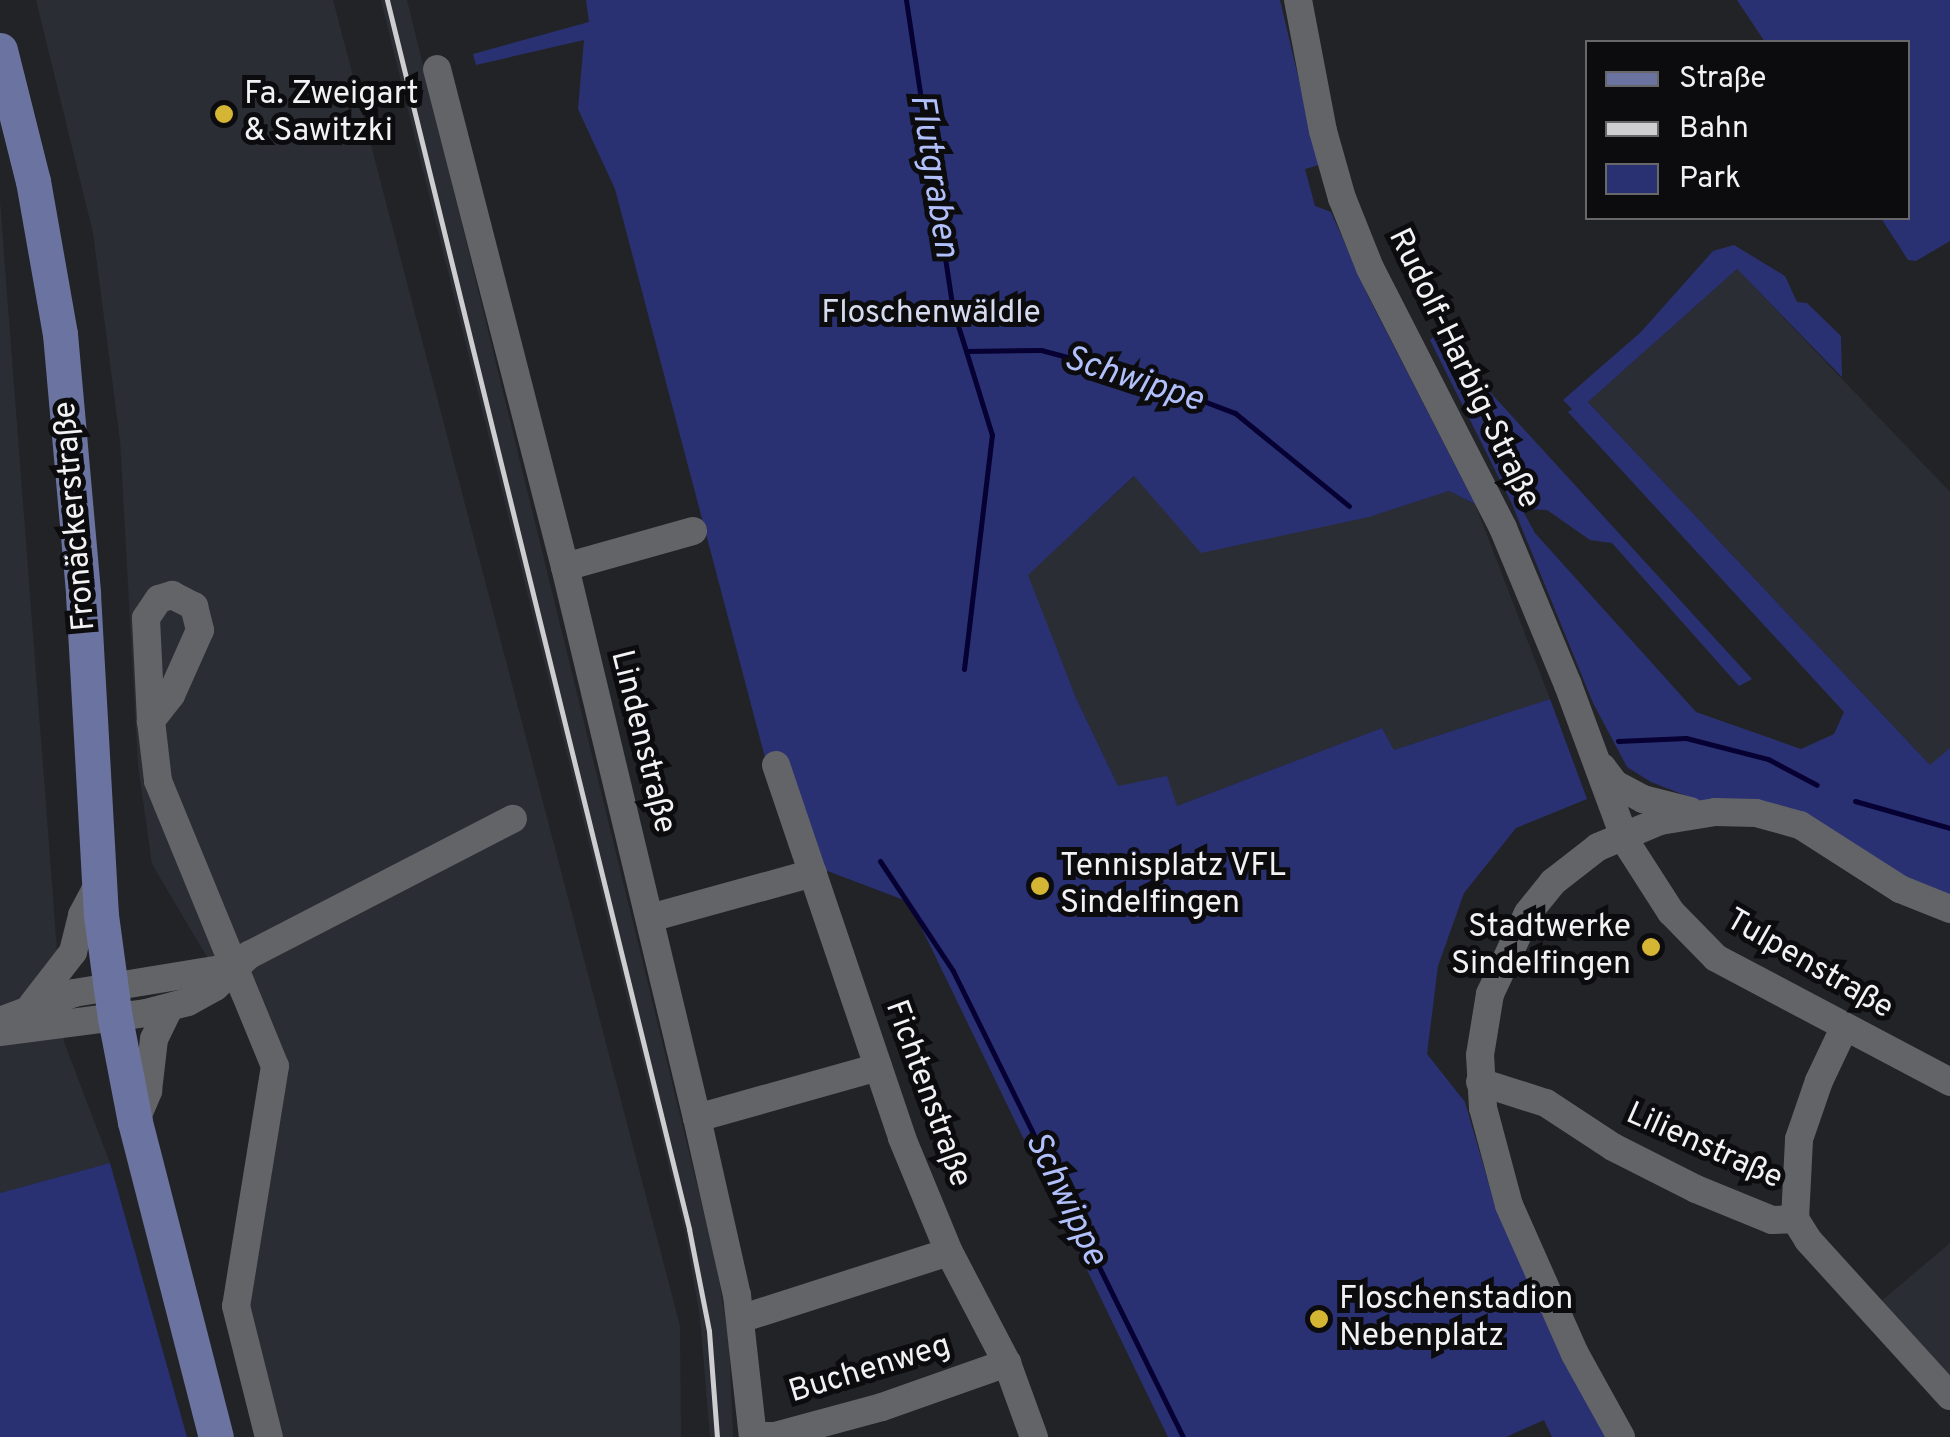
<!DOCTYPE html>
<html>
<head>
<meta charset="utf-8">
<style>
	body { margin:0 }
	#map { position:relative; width:1950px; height:1437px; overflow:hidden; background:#222326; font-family:Overpass,sans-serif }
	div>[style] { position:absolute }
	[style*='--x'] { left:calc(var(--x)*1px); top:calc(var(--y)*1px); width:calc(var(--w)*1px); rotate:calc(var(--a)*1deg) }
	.built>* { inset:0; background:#2b2d35 }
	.green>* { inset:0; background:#2a3172 }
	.stream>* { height:5px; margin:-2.5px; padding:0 2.5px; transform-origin:2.5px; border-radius:2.5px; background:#060132 }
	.minor>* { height:28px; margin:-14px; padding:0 14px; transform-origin:14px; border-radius:14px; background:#636468 }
	.major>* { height:35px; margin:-17.5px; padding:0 17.5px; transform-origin:17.5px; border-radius:17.5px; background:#6b74a0 }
	.rail>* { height:5px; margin:-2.5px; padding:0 2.5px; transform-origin:2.5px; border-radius:2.5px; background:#ceced1 }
	.dots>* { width:28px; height:28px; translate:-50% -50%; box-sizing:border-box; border:5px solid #0c0c0e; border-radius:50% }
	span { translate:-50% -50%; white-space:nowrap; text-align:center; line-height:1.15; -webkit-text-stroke:10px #0c0c0e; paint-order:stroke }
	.poi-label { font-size:32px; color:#f2f2f4 }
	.left { translate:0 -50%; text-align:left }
	.right { translate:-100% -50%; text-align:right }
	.park-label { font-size:32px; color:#d6dbf0 }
	.street-label { font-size:32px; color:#f2f2f4 }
	.water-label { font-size:35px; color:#b1bffb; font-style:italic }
	.legend { position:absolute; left:1585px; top:40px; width:325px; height:180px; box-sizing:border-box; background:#0c0c0e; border:2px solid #68686a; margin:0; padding:12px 18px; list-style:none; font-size:30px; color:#f2f2f4 }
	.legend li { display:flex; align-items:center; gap:20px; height:50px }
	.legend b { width:50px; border:2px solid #68686a }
</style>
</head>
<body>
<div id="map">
	<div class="built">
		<i style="clip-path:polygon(36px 0,333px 0,680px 1326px,681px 1437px,256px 1437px,227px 1311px,263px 1052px,152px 864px,138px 765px,120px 440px,93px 233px)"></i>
		<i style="clip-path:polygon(381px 0,407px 0,640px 951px,717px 1267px,729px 1343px,733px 1437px,710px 1437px,700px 1317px,685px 1232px)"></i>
		<i style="clip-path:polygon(0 201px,64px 1042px,110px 1163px,0 1193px)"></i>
		<i style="clip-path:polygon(1737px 269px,1950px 492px,1950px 748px,1931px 766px,1588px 402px)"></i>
		<i style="clip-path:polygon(1135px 476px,1369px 517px,1449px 491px,1475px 504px,1550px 699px,1394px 750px,1382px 728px,1177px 806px,1118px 786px,1076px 698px,1027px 575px)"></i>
		<i style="clip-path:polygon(1950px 1243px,1950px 1377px,1879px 1303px)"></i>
	</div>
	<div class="green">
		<i style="clip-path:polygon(586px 0,1280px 0,1319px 165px,1305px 169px,1315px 206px,1331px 212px,1368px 296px,1475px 504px,1449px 491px,1369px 517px,1201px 553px,1134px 476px,1028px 575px,1076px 698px,1118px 786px,1167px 776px,1177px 806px,1382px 728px,1394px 750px,1550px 699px,1587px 799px,1516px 828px,1464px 893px,1438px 966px,1427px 1054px,1465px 1102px,1494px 1202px,1611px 1437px,1552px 1437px,1544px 1420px,1506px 1437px,1168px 1437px,909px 902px,817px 867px,772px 784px,615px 189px,578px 109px,584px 40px,476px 65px,473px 54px,589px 22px)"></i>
		<i style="clip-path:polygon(1737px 0,1950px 0,1950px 241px,1916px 261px,1908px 260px,1881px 218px,1908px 218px,1908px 42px,1765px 42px)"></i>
		<i style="clip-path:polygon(1734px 245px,1785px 276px,1797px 302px,1807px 303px,1841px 336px,1842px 377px,1737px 269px,1588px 402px,1930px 765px,1950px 748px,1950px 898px,1766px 808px,1697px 800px,1651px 782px,1627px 767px,1593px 703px,1512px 504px,1430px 340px,1437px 334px,1752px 679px,1739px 686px,1612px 543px,1590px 540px,1547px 510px,1522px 509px,1535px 533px,1696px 712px,1801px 749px,1834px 734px,1844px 712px,1568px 412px,1572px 409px,1563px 400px,1641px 332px,1713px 251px)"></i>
		<i style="clip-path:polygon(110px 1163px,187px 1437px,0 1437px,0 1193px)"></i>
	</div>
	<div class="stream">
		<i style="--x:906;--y:0;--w:314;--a:81.4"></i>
		<i style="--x:953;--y:310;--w:43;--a:72.4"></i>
		<i style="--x:964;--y:669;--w:236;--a:-83.2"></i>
		<i style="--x:992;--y:435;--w:88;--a:-107.2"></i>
		<i style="--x:966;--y:351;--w:75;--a:-0.8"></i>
		<i style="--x:1041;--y:350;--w:100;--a:15"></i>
		<i style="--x:1138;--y:376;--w:104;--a:20.9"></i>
		<i style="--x:1235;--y:413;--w:147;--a:39.2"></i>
		<i style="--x:1618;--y:741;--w:68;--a:-2.5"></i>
		<i style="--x:1686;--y:738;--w:85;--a:14.4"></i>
		<i style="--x:1768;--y:759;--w:55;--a:28"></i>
		<i style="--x:1855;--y:801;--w:99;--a:15.9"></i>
		<i style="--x:880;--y:861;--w:132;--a:56.4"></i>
		<i style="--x:953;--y:971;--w:520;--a:63.73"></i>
	</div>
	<div class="minor">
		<i style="--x:1298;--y:0;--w:133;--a:79.2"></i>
		<i style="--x:1323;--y:131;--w:70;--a:74.2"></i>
		<i style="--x:1342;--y:198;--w:75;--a:68.2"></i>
		<i style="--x:1370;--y:268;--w:292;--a:62.9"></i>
		<i style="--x:1503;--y:528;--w:170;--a:67.5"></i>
		<i style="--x:1568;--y:685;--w:167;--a:69.7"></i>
		<i style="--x:1626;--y:842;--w:83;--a:57.3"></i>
		<i style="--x:1671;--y:912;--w:64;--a:45.6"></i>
		<i style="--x:1716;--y:958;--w:265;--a:27.9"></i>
		<i style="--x:437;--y:69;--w:514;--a:75.59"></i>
		<i style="--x:565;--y:567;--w:567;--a:76.53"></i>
		<i style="--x:697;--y:1118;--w:181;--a:77.3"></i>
		<i style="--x:737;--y:1295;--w:143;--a:83.6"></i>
		<i style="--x:565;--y:567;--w:133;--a:-15.7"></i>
		<i style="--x:151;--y:721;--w:103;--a:-92.8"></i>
		<i style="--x:146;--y:618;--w:23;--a:-56"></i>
		<i style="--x:159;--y:599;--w:14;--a:-17"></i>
		<i style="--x:172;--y:595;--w:25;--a:27"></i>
		<i style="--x:194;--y:606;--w:25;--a:76"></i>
		<i style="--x:200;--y:630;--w:71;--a:114"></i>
		<i style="--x:171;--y:695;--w:33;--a:128"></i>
		<i style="--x:151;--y:721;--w:60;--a:83.3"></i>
		<i style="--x:158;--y:781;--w:308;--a:67.7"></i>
		<i style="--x:275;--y:1066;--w:243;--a:99.2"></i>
		<i style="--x:236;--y:1306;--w:135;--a:75.9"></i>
		<i style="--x:776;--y:765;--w:394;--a:71.3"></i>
		<i style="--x:902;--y:1138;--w:123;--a:67.6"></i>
		<i style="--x:949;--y:1252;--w:125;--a:62.4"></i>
		<i style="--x:1007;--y:1363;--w:79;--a:70"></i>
		<i style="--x:1602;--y:767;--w:21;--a:53"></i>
		<i style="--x:1615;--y:784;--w:32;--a:28"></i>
		<i style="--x:1643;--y:799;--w:49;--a:14.3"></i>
		<i style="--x:650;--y:918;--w:169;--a:-15.4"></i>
		<i style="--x:32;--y:1005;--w:67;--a:-52.3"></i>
		<i style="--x:73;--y:952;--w:38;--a:-76"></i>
		<i style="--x:82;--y:915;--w:36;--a:-62"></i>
		<i style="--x:0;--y:1021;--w:79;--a:-20.7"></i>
		<i style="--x:74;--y:993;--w:161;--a:-9.3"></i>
		<i style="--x:0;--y:1032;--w:147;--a:-7.4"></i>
		<i style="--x:146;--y:1013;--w:43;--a:-14.7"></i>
		<i style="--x:188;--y:1002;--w:31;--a:-29"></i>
		<i style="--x:215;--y:987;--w:47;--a:-43.3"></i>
		<i style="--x:249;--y:955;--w:297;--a:-27.3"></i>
		<i style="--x:1480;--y:1082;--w:69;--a:17.7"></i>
		<i style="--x:1546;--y:1103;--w:80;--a:33.3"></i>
		<i style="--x:1613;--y:1147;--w:93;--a:26.8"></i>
		<i style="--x:1696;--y:1189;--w:82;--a:22.2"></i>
		<i style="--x:1772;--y:1220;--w:23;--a:-2"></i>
		<i style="--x:1795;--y:1219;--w:25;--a:58"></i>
		<i style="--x:1808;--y:1240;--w:211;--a:47.7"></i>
		<i style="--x:697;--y:1118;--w:188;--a:-15.7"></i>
		<i style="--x:135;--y:1122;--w:34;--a:-67"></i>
		<i style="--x:148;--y:1091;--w:52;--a:-83.4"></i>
		<i style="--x:154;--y:1039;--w:32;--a:-64"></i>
		<i style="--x:1795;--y:1219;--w:80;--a:-87.1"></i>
		<i style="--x:1799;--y:1139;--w:61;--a:-71"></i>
		<i style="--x:1819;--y:1081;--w:59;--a:-64.7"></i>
		<i style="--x:740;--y:1319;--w:219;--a:-17.8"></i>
		<i style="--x:753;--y:1436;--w:22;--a:0"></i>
		<i style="--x:775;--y:1436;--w:111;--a:-15.2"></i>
		<i style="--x:882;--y:1407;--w:133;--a:-19.4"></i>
		<i style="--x:1621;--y:1437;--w:95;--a:-119"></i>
		<i style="--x:1575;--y:1354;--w:163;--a:-113.9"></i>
		<i style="--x:1509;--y:1205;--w:100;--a:-105"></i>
		<i style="--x:1483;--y:1108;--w:53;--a:-93.2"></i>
		<i style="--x:1480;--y:1055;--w:62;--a:-80.7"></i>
		<i style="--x:1490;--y:994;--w:89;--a:-64.9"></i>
		<i style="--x:1528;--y:913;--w:40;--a:-51"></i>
		<i style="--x:1553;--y:882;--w:57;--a:-37.9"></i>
		<i style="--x:1598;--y:847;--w:67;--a:-22.8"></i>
		<i style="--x:1660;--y:821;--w:56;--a:-9.3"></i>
		<i style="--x:1715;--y:812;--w:41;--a:1.4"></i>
		<i style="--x:1756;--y:813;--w:46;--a:15.3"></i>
		<i style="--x:1800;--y:825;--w:119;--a:32.6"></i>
		<i style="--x:1900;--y:889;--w:54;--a:21.8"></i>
	</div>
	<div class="major">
		<i style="--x:0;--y:50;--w:135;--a:75.9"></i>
		<i style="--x:33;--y:181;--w:155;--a:80"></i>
		<i style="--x:60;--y:334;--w:261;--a:84.9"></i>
		<i style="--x:83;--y:594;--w:322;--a:86.8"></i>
		<i style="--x:101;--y:915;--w:104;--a:82.3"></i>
		<i style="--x:115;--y:1018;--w:106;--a:79.1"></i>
		<i style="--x:135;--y:1122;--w:325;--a:75.6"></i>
	</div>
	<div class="rail">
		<i style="--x:387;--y:0;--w:1266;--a:76.19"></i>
		<i style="--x:689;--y:1229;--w:104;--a:78.9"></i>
		<i style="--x:709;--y:1331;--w:106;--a:85.7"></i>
	</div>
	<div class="dots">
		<i style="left:224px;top:114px;background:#d5b534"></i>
		<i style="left:1040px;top:886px;background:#d5b534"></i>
		<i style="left:1651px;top:947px;background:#d5b534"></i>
		<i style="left:1319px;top:1319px;background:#d5b534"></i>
	</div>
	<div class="poi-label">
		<span class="left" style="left:244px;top:114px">Fa. Zweigart<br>&amp; Sawitzki</span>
		<span class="left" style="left:1060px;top:886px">Tennisplatz VFL<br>Sindelfingen</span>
		<span class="right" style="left:1631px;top:947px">Stadtwerke<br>Sindelfingen</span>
		<span class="left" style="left:1339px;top:1319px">Floschenstadion<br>Nebenplatz</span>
	</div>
	<div class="park-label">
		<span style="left:931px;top:314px">Floschenwäldle</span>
	</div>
	<div class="street-label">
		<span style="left:1463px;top:369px;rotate:64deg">Rudolf-Harbig-Straße</span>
		<span style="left:76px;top:516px;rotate:-95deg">Fronäckerstraße</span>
		<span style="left:642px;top:742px;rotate:76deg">Lindenstraße</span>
		<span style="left:1809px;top:965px;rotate:30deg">Tulpenstraße</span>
		<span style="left:927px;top:1094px;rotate:70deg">Fichtenstraße</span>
		<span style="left:1704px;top:1147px;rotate:24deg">Lilienstraße</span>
		<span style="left:870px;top:1370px;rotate:-17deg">Buchenweg</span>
	</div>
	<div class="water-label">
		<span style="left:933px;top:176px;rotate:81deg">Flutgraben</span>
		<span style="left:1133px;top:380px;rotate:18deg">Schwippe</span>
		<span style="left:1065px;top:1199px;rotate:64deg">Schwippe</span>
	</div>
	<ul class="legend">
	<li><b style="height:12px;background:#6b74a0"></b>Straße</li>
	<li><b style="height:12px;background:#ceced1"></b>Bahn</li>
	<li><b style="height:28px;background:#2a3172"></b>Park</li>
	</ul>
</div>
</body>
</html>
